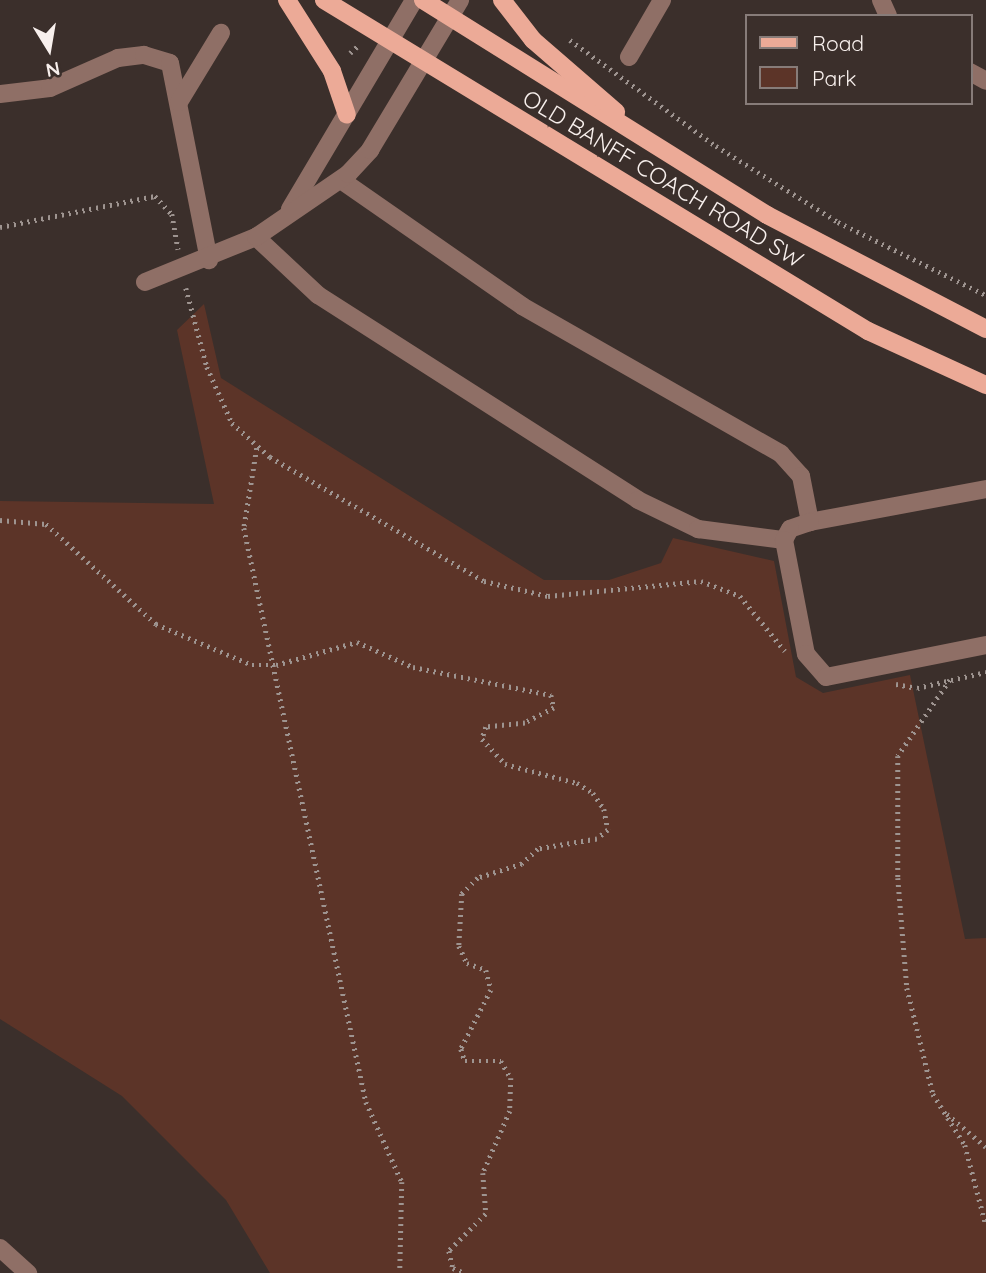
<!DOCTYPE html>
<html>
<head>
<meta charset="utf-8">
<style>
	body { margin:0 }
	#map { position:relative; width:986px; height:1273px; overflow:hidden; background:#3b2f2b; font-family:Quicksand,sans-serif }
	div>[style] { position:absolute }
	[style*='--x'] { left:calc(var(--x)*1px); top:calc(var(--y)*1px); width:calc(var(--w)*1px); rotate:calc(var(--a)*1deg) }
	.green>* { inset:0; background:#5c3428 }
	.path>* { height:4.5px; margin-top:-2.25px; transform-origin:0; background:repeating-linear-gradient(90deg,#9e9490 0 2px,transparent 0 7px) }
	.minor>* { height:18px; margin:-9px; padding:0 9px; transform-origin:9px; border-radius:9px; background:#8f6f66 }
	.major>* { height:18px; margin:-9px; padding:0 9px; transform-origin:9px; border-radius:9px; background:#ecaa97 }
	span { translate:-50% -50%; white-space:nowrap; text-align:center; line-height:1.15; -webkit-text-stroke:5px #3b2f2b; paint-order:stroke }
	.street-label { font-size:23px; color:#f8f0ed }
	.legend { position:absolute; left:745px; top:14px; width:228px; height:91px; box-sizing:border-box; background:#3b2f2b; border:2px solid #877c79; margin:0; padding:9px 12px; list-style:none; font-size:21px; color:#f8f0ed }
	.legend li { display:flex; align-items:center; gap:14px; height:35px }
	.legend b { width:35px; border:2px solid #877c79 }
	.north { position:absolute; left:14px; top:14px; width:70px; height:70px; -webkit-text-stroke:5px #3b2f2b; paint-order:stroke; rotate:169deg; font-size:19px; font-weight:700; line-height:28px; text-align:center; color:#f8f0ed }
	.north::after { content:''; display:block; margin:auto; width:24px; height:32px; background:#f8f0ed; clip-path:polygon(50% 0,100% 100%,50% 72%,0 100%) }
</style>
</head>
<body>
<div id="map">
	<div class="green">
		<i style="clip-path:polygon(204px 304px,221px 378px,544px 580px,609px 580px,661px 563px,673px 538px,774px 561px,796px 677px,823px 693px,910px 675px,965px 939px,986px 938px,986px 1273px,270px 1273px,226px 1200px,122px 1096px,0 1019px,0 501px,214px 504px,177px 330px)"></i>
	</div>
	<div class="path">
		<i style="--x:570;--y:40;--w:180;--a:36"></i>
		<i style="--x:716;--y:146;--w:144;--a:31.9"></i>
		<i style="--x:838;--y:222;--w:165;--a:26.3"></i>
		<i style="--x:350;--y:53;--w:12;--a:-42"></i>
		<i style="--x:0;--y:227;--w:158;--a:-11.3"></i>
		<i style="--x:155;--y:196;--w:25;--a:47"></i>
		<i style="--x:172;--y:214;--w:36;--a:80"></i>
		<i style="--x:186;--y:288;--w:82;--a:75.1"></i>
		<i style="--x:207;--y:367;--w:61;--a:65.9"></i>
		<i style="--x:232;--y:423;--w:51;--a:41.8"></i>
		<i style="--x:270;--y:457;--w:247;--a:30.1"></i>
		<i style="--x:484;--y:581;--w:66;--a:13.2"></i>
		<i style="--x:548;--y:596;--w:154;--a:-5.6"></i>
		<i style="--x:701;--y:581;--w:42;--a:21"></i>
		<i style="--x:740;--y:596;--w:71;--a:50.7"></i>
		<i style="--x:257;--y:448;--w:81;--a:99.2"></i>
		<i style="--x:244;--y:528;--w:587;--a:78"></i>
		<i style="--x:366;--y:1102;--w:88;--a:65.8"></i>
		<i style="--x:402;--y:1182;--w:91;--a:91.3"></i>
		<i style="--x:0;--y:520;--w:46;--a:5"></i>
		<i style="--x:46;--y:524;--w:149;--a:42.3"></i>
		<i style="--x:156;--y:624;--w:104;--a:23.1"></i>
		<i style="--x:252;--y:665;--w:24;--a:0"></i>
		<i style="--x:276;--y:665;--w:84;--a:-15.9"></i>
		<i style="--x:357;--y:642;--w:61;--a:24.1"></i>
		<i style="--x:413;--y:667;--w:141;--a:11.5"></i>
		<i style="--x:551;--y:695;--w:13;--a:77"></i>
		<i style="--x:554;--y:708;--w:33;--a:153"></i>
		<i style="--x:525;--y:723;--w:39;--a:174"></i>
		<i style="--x:486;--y:727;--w:13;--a:108"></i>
		<i style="--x:482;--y:739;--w:34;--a:47"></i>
		<i style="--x:505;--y:764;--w:74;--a:14.8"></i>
		<i style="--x:577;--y:783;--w:19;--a:32"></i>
		<i style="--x:593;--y:793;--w:19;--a:55"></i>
		<i style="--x:604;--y:809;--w:21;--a:79"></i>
		<i style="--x:608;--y:830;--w:14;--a:141"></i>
		<i style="--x:597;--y:839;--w:60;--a:170.4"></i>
		<i style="--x:538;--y:849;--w:22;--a:137"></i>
		<i style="--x:522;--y:864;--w:46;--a:162.3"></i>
		<i style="--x:478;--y:878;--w:23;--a:135"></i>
		<i style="--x:462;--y:894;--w:52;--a:93.3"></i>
		<i style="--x:459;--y:946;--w:19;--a:65"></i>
		<i style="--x:467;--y:963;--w:20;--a:20"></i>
		<i style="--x:486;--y:970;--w:21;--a:76"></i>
		<i style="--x:491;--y:990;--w:66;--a:117"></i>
		<i style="--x:461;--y:1049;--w:13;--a:72"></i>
		<i style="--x:465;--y:1061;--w:36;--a:0"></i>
		<i style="--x:501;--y:1061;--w:20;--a:60"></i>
		<i style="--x:511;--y:1078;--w:33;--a:92"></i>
		<i style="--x:510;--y:1111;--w:68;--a:113.5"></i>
		<i style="--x:483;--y:1173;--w:41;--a:85.8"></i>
		<i style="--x:486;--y:1214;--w:52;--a:135"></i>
		<i style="--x:449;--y:1251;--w:17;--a:77"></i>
		<i style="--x:453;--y:1268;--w:12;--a:24"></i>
		<i style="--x:950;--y:680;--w:92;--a:124.4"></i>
		<i style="--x:898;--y:756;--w:122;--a:90"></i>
		<i style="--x:898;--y:878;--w:110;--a:85.3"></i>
		<i style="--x:907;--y:988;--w:109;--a:76.2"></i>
		<i style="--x:933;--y:1094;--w:60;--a:57.9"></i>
		<i style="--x:965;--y:1145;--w:83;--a:75.3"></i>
		<i style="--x:896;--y:684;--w:21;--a:11"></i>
		<i style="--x:917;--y:688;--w:71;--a:-13.1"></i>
		<i style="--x:947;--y:1114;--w:51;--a:40.2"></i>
	</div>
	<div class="minor">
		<i style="--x:881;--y:0;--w:17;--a:66"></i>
		<i style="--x:629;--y:57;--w:66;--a:-59.9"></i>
		<i style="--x:970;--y:72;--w:18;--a:29"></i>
		<i style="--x:0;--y:94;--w:50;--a:-6.8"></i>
		<i style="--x:50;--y:88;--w:74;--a:-23.8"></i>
		<i style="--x:118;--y:58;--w:26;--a:-7"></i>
		<i style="--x:144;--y:55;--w:27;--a:17"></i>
		<i style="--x:170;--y:63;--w:201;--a:78.8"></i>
		<i style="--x:179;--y:102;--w:81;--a:-58.7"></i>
		<i style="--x:341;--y:180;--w:221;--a:34.8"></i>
		<i style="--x:522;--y:306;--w:298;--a:29.7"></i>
		<i style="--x:781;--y:454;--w:30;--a:48"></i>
		<i style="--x:801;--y:476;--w:47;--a:78.9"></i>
		<i style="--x:290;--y:209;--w:243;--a:-59.3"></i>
		<i style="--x:256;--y:237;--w:85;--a:43.1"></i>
		<i style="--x:318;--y:295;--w:380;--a:32.6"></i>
		<i style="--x:638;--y:500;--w:67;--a:25.8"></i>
		<i style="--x:698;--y:529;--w:87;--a:7.3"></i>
		<i style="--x:145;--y:282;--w:120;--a:-22.1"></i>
		<i style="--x:256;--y:237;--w:112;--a:-34.4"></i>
		<i style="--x:348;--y:174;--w:33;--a:-47"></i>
		<i style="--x:370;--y:150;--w:175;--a:-59"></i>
		<i style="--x:986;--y:489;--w:179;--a:169.4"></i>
		<i style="--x:810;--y:522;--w:21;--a:161"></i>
		<i style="--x:790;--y:529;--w:13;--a:119"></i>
		<i style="--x:784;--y:540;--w:116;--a:79.1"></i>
		<i style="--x:806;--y:654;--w:30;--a:49"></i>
		<i style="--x:826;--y:677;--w:163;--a:-11.3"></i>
		<i style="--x:0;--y:1248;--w:38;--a:42"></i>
	</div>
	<div class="major">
		<i style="--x:287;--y:0;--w:84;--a:57.6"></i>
		<i style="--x:332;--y:71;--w:46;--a:71.2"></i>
		<i style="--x:324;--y:0;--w:637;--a:31.32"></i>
		<i style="--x:868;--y:331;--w:130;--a:24.6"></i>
		<i style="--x:423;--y:0;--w:406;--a:32"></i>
		<i style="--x:767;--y:215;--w:247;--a:27.5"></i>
		<i style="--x:502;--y:0;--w:51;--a:52.2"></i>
		<i style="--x:533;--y:40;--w:110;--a:40.9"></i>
	</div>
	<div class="street-label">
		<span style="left:663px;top:179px;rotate:31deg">OLD BANFF COACH ROAD SW</span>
	</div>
	<ul class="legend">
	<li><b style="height:9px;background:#ecaa97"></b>Road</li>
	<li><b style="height:19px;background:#5c3428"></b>Park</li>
	</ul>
	<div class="north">N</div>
</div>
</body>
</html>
